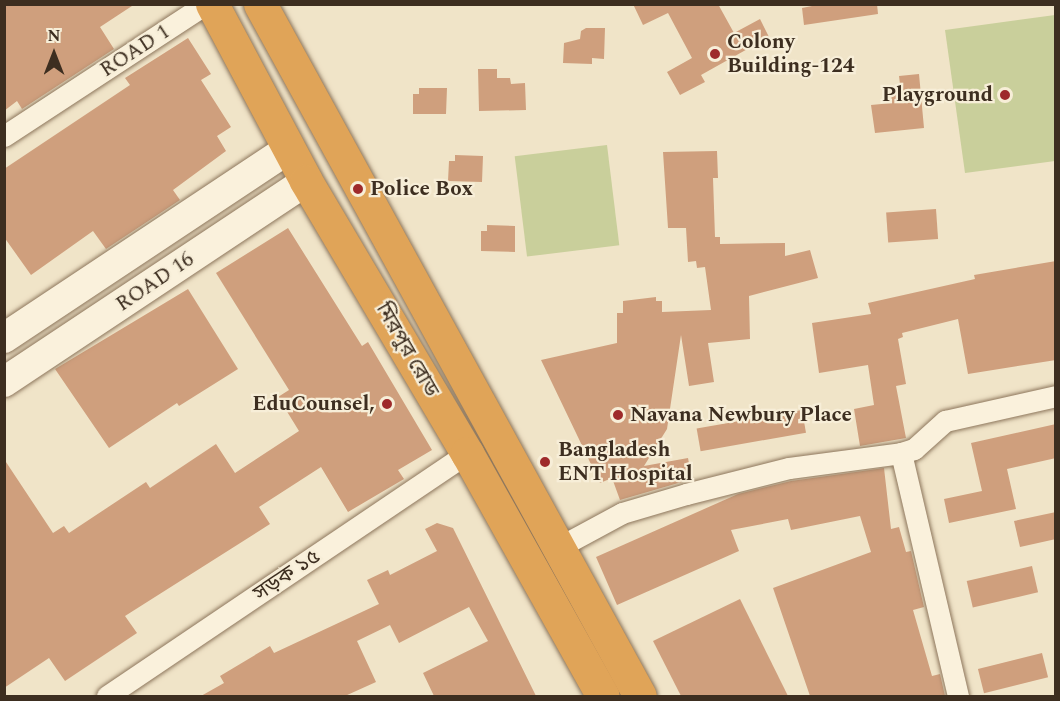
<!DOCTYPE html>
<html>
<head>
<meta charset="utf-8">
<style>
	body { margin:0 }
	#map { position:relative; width:1060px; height:701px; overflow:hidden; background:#f0e4c8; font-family:Spectral,"Noto Sans Bengali",serif }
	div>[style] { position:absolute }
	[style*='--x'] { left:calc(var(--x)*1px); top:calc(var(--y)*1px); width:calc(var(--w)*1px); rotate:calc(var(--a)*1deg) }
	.green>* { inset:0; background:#c9cf9b; transform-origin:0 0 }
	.building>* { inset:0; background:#cf9f7d; transform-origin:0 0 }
	.roads { filter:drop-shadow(0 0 2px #8d765c) drop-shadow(0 0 2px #8d765c) }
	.street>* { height:21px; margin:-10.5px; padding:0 10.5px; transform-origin:10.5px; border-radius:10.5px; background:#faf1dc }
	.secondary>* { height:30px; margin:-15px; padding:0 15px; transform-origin:15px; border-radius:15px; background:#faf1dc }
	.highway>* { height:33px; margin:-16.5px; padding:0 16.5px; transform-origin:16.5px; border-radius:16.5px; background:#e0a458 }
	.dots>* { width:16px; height:16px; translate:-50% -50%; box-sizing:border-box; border:3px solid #f7eed8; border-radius:50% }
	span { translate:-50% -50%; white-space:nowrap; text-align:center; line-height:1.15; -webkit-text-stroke:4.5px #f7eed8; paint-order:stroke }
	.poi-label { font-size:21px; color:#3d2e20; font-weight:700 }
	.left { translate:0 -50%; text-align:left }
	.right { translate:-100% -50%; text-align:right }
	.street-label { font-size:21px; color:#3d2e20 }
	.frame { position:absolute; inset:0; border:6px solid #3d2e20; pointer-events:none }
	.north { position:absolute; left:24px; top:24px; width:60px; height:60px; -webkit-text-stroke:4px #f7eed8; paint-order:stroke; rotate:0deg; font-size:16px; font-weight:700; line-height:24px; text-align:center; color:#3d2e20 }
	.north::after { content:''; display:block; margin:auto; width:21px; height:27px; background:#3d2e20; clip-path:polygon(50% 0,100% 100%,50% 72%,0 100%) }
</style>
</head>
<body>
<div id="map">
	<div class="green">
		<i style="clip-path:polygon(1055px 15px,1055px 161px,965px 173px,945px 30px)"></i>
		<i style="left:607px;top:145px;width:101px;height:93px;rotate:83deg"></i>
	</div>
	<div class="building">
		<i style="clip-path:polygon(4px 4px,135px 4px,100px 27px,114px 49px,22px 109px,17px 101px,4px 111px)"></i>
		<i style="clip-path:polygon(633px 4px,718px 4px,734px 33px,760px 19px,769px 37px,701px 75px,705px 82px,680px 95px,667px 72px,692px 58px,668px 13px,643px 25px)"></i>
		<i style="clip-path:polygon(822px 4px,877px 4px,878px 14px,804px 25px,802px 8px)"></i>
		<i style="clip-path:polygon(586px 28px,605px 28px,604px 59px,592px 58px,592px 64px,563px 63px,564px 43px,580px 39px,581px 31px)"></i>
		<i style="clip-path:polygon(188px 38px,211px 74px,201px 80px,231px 127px,217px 136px,226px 151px,173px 190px,180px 200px,106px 249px,93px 231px,31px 275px,4px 237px,4px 169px,130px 85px,125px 78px)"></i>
		<i style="clip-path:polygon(478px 69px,497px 69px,497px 78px,510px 78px,511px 84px,525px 83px,526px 110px,479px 111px)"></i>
		<i style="clip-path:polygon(919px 74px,924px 128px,875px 133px,871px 105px,892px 103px,891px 94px,901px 92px,899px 76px)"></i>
		<i style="clip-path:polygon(419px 88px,447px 88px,446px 114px,413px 114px,413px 94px,419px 94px)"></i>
		<i style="clip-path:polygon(717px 151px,718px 178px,713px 178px,715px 237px,720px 237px,720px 244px,785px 243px,785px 256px,810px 250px,818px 278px,749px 296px,750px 339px,708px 343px,714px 382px,689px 386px,681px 335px,667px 429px,644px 466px,688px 458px,692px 479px,620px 500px,612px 478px,600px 483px,541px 360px,617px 343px,617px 313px,623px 313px,623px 301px,656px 297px,656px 301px,662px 301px,662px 312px,711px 310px,705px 267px,697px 268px,696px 261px,688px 262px,686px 228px,668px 228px,663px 152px)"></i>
		<i style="clip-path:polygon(455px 155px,483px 156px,482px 182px,448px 181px,449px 161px,455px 161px)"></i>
		<i style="left:936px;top:209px;width:30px;height:50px;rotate:86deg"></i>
		<i style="clip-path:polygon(487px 225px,515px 226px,515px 252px,481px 251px,481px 231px,487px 231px)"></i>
		<i style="clip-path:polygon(288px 228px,362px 346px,368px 342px,432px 450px,398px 470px,404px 479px,348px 512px,321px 467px,259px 507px,270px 524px,125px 616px,137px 633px,65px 681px,49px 658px,4px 688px,4px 459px,53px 533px,64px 526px,69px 533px,146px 482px,150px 488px,216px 444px,235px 473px,299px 431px,278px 397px,289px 390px,216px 273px)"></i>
		<i style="clip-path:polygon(1056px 261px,1056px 360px,968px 374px,958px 319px,902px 333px,903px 337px,898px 339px,906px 384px,896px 386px,906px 438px,860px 446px,854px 409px,874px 405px,868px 365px,819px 373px,812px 323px,871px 314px,868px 303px,975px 279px,974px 275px)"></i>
		<i style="clip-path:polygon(188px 289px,238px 369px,179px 406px,177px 403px,109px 448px,55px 369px)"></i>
		<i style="left:802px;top:410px;width:23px;height:107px;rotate:80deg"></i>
		<i style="clip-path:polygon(1056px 424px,1056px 458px,1007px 469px,1016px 509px,949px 523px,944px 499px,982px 491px,971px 443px)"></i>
		<i style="clip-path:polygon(884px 468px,891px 529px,899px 527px,906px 552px,911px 551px,924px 607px,913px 610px,932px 676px,940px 674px,945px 696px,810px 696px,773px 588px,871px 552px,860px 516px,791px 530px,788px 519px,731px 530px,739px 551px,617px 605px,596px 557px,738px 494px,791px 481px)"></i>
		<i style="clip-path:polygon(1056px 512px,1056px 539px,1020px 547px,1014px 521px)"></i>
		<i style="clip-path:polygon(437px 523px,453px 528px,536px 696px,434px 696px,423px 673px,488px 641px,469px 607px,399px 643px,390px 625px,357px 641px,376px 682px,345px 696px,201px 696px,224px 683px,220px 676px,270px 646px,274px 653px,379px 604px,367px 580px,388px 570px,390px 575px,437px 551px,425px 529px)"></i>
		<i style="left:1032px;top:566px;width:27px;height:67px;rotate:77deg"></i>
		<i style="clip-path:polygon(740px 599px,788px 696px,681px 696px,653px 641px)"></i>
		<i style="left:1042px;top:653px;width:25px;height:66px;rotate:76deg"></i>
	</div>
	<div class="roads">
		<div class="street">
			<i style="--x:4;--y:136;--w:241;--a:-33.2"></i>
			<i style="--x:901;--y:453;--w:250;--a:76.8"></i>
			<i style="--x:561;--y:546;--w:69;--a:-28.4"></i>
			<i style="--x:622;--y:513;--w:67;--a:-16.5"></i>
			<i style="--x:686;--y:494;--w:106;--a:-14.2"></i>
			<i style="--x:789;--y:468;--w:113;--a:-7.6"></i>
			<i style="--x:901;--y:453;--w:14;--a:-17"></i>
			<i style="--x:914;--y:449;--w:42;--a:-42.1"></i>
			<i style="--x:945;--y:421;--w:114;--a:-12.7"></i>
			<i style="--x:107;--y:696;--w:434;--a:-34"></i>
		</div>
		<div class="secondary">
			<i style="--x:4;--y:338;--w:342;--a:-33.6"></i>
			<i style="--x:4;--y:382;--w:363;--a:-33.6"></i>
		</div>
		<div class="highway">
			<i style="--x:212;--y:4;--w:200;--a:62"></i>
			<i style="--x:306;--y:181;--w:316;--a:59.4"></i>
			<i style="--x:467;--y:453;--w:278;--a:60.8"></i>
			<i style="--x:260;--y:4;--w:789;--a:61.23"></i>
		</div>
	</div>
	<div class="dots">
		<i style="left:715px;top:54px;background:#9e2a2b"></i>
		<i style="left:1005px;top:95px;background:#9e2a2b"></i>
		<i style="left:358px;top:189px;background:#9e2a2b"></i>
		<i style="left:387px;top:404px;background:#9e2a2b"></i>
		<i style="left:618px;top:415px;background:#9e2a2b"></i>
		<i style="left:545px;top:462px;background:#9e2a2b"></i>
	</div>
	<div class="poi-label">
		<span class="left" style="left:727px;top:54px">Colony<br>Building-124</span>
		<span class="right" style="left:993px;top:95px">Playground</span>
		<span class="left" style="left:370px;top:189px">Police Box</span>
		<span class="right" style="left:375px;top:404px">EduCounsel,</span>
		<span class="left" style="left:630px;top:415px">Navana Newbury Place</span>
		<span class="left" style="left:558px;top:462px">Bangladesh<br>ENT Hospital</span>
	</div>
	<div class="street-label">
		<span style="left:135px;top:51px;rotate:-33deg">ROAD 1</span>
		<span style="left:155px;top:282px;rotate:-34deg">ROAD 16</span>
		<span style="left:407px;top:350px;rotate:60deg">মিরপুর রোড</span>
		<span style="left:287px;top:575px;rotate:-34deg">সড়ক ১৫</span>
	</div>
	<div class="frame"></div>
	<div class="north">N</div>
</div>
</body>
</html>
